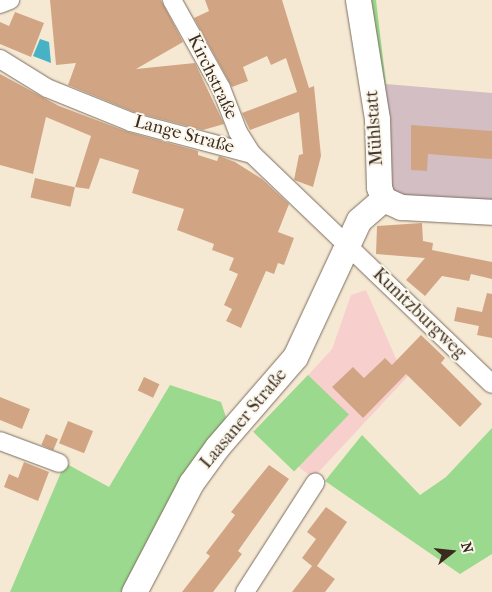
<!DOCTYPE html>
<html>
<head>
<meta charset="utf-8">
<style>
	body { margin:0 }
	#map { position:relative; width:492px; height:592px; overflow:hidden; background:#f6e9d4; font-family:"IM FELL French Canon",serif }
	div>[style] { position:absolute }
	[style*='--x'] { left:calc(var(--x)*1px); top:calc(var(--y)*1px); width:calc(var(--w)*1px); rotate:calc(var(--a)*1deg) }
	.built>* { inset:0; background:#f7d0cd }
	.industrial>* { inset:0; background:#d2bec3 }
	.green>* { inset:0; background:#9bd98e; transform-origin:0 0 }
	.water>* { inset:0; background:#47b2c5 }
	.building>* { inset:0; background:#d1a584; transform-origin:0 0 }
	.roads { filter:drop-shadow(0 0 1px #7c6d5e) drop-shadow(0 0 1px #7c6d5e) }
	.street>* { height:18px; margin:-9px; padding:0 9px; transform-origin:9px; border-radius:9px; background:#fff }
	.secondary>* { height:25px; margin:-12.5px; padding:0 12.5px; transform-origin:12.5px; border-radius:12.5px; background:#fff }
	span { translate:-50% -50%; white-space:nowrap; text-align:center; line-height:1.15; -webkit-text-stroke:4px #fbf7ec; paint-order:stroke }
	.street-label { font-size:18px; color:#3b2a1e }
	.north { position:absolute; left:427px; top:527px; width:50px; height:50px; -webkit-text-stroke:4px #fbf7ec; paint-order:stroke; rotate:74deg; font-size:14px; font-weight:700; line-height:20px; text-align:center; color:#3b2a1e }
	.north::after { content:''; display:block; margin:auto; width:18px; height:22px; background:#3b2a1e; clip-path:polygon(50% 0,100% 100%,50% 72%,0 100%) }
</style>
</head>
<body>
<div id="map">
	<div class="built">
		<i style="clip-path:polygon(366px 290px,398px 363px,409px 375px,313px 478px,255px 433px,332px 349px,351px 295px)"></i>
	</div>
	<div class="industrial">
		<i style="clip-path:polygon(386px 84px,492px 93px,492px 204px,397px 195px,390px 187px,381px 85px)"></i>
	</div>
	<div class="green">
		<i style="clip-path:polygon(365px 0,376px 0,386px 84px,381px 85px)"></i>
		<i style="left:308px;top:375px;width:57px;height:79px;rotate:44deg"></i>
		<i style="clip-path:polygon(170px 385px,221px 402px,226px 417px,125px 592px,10px 592px,65px 463px,109px 487px)"></i>
		<i style="clip-path:polygon(492px 428px,492px 554px,460px 574px,325px 481px,362px 435px,420px 495px,446px 477px)"></i>
	</div>
	<div class="water">
		<i style="clip-path:polygon(40px 39px,49px 42px,51px 63px,33px 56px)"></i>
	</div>
	<div class="building">
		<i style="clip-path:polygon(50px 0,161px 0,183px 42px,136px 69px,195px 63px,224px 124px,203px 130px,134px 112px,68px 85px,76px 63px,56px 65px)"></i>
		<i style="clip-path:polygon(205px 0,282px 0,309px 88px,314px 86px,321px 156px,313px 187px,294px 180px,299px 155px,303px 154px,299px 112px,250px 130px,242px 113px,297px 92px,286px 58px,271px 65px,267px 56px,243px 67px,248px 81px,232px 87px,194px 18px,209px 11px)"></i>
		<i style="clip-path:polygon(15px 12px,44px 23px,31px 57px,0 44px,0 22px,9px 26px)"></i>
		<i style="clip-path:polygon(0 74px,59px 106px,128px 132px,198px 151px,198px 155px,217px 161px,219px 156px,235px 162px,262px 179px,289px 204px,278px 232px,294px 238px,284px 265px,278px 263px,274px 274px,266px 271px,241px 328px,226px 321px,232px 309px,224px 305px,238px 274px,229px 270px,234px 258px,212px 250px,214px 244px,177px 230px,184px 209px,132px 193px,139px 170px,100px 158px,89px 189px,75px 187px,91px 136px,46px 117px,33px 174px,0 165px)"></i>
		<i style="clip-path:polygon(411px 125px,492px 131px,492px 159px,428px 154px,427px 171px,411px 170px)"></i>
		<i style="left:35px;top:178px;width:41px;height:20px;rotate:13deg"></i>
		<i style="clip-path:polygon(422px 223px,423px 241px,433px 243px,432px 250px,492px 262px,492px 279px,471px 274px,469px 281px,442px 276px,425px 296px,406px 280px,425px 258px,376px 254px,377px 226px)"></i>
		<i style="clip-path:polygon(487px 293px,492px 294px,492px 338px,477px 335px,479px 326px,454px 321px,457px 307px,482px 312px)"></i>
		<i style="clip-path:polygon(421px 335px,445px 358px,441px 363px,482px 404px,460px 427px,406px 374px,363px 418px,332px 387px,353px 367px,364px 378px,385px 358px,392px 365px)"></i>
		<i style="left:144px;top:377px;width:17px;height:15px;rotate:25deg"></i>
		<i style="clip-path:polygon(0 397px,30px 409px,22px 429px,0 420px)"></i>
		<i style="left:68px;top:421px;width:27px;height:24px;rotate:22deg"></i>
		<i style="left:46px;top:434px;width:13px;height:12px;rotate:23deg"></i>
		<i style="clip-path:polygon(24px 462px,49px 472px,38px 501px,4px 487px,9px 474px,18px 478px)"></i>
		<i style="clip-path:polygon(269px 465px,289px 479px,238px 551px,242px 554px,213px 592px,182px 592px,210px 556px,206px 553px,235px 515px,231px 512px)"></i>
		<i style="clip-path:polygon(326px 507px,347px 522px,317px 566px,335px 579px,325px 592px,292px 592px,312px 566px,302px 558px,316px 539px,307px 532px)"></i>
	</div>
	<div class="roads">
		<div class="street">
			<i style="--x:172;--y:0;--w:101;--a:60.9"></i>
			<i style="--x:221;--y:88;--w:47;--a:68.9"></i>
			<i style="--x:238;--y:132;--w:26;--a:58"></i>
			<i style="--x:0;--y:4;--w:11;--a:-22"></i>
			<i style="--x:0;--y:59;--w:55;--a:31.7"></i>
			<i style="--x:47;--y:88;--w:91;--a:22"></i>
			<i style="--x:131;--y:122;--w:125;--a:14.8"></i>
			<i style="--x:252;--y:154;--w:332;--a:43.8"></i>
			<i style="--x:0;--y:441;--w:63;--a:20.4"></i>
			<i style="--x:245;--y:592;--w:130;--a:-57.3"></i>
		</div>
		<div class="secondary">
			<i style="--x:358;--y:0;--w:121;--a:80.9"></i>
			<i style="--x:377;--y:119;--w:68;--a:88.3"></i>
			<i style="--x:379;--y:187;--w:13;--a:72"></i>
			<i style="--x:383;--y:199;--w:20;--a:24"></i>
			<i style="--x:401;--y:207;--w:91;--a:3.1"></i>
			<i style="--x:134;--y:592;--w:123;--a:-62.4"></i>
			<i style="--x:191;--y:483;--w:44;--a:-54.2"></i>
			<i style="--x:217;--y:447;--w:119;--a:-49.1"></i>
			<i style="--x:295;--y:357;--w:151;--a:-65"></i>
			<i style="--x:359;--y:220;--w:32;--a:-41"></i>
		</div>
	</div>
	<div class="street-label">
		<span style="left:212px;top:77px;rotate:64deg">Kirchstraße</span>
		<span style="left:375px;top:128px;rotate:-94deg">Mühlstatt</span>
		<span style="left:184px;top:135px;rotate:15deg">Lange Straße</span>
		<span style="left:419px;top:314px;rotate:44deg">Kunitzburgweg</span>
		<span style="left:244px;top:419px;rotate:-50deg">Laasaner Straße</span>
	</div>
	<div class="north">N</div>
</div>
</body>
</html>
